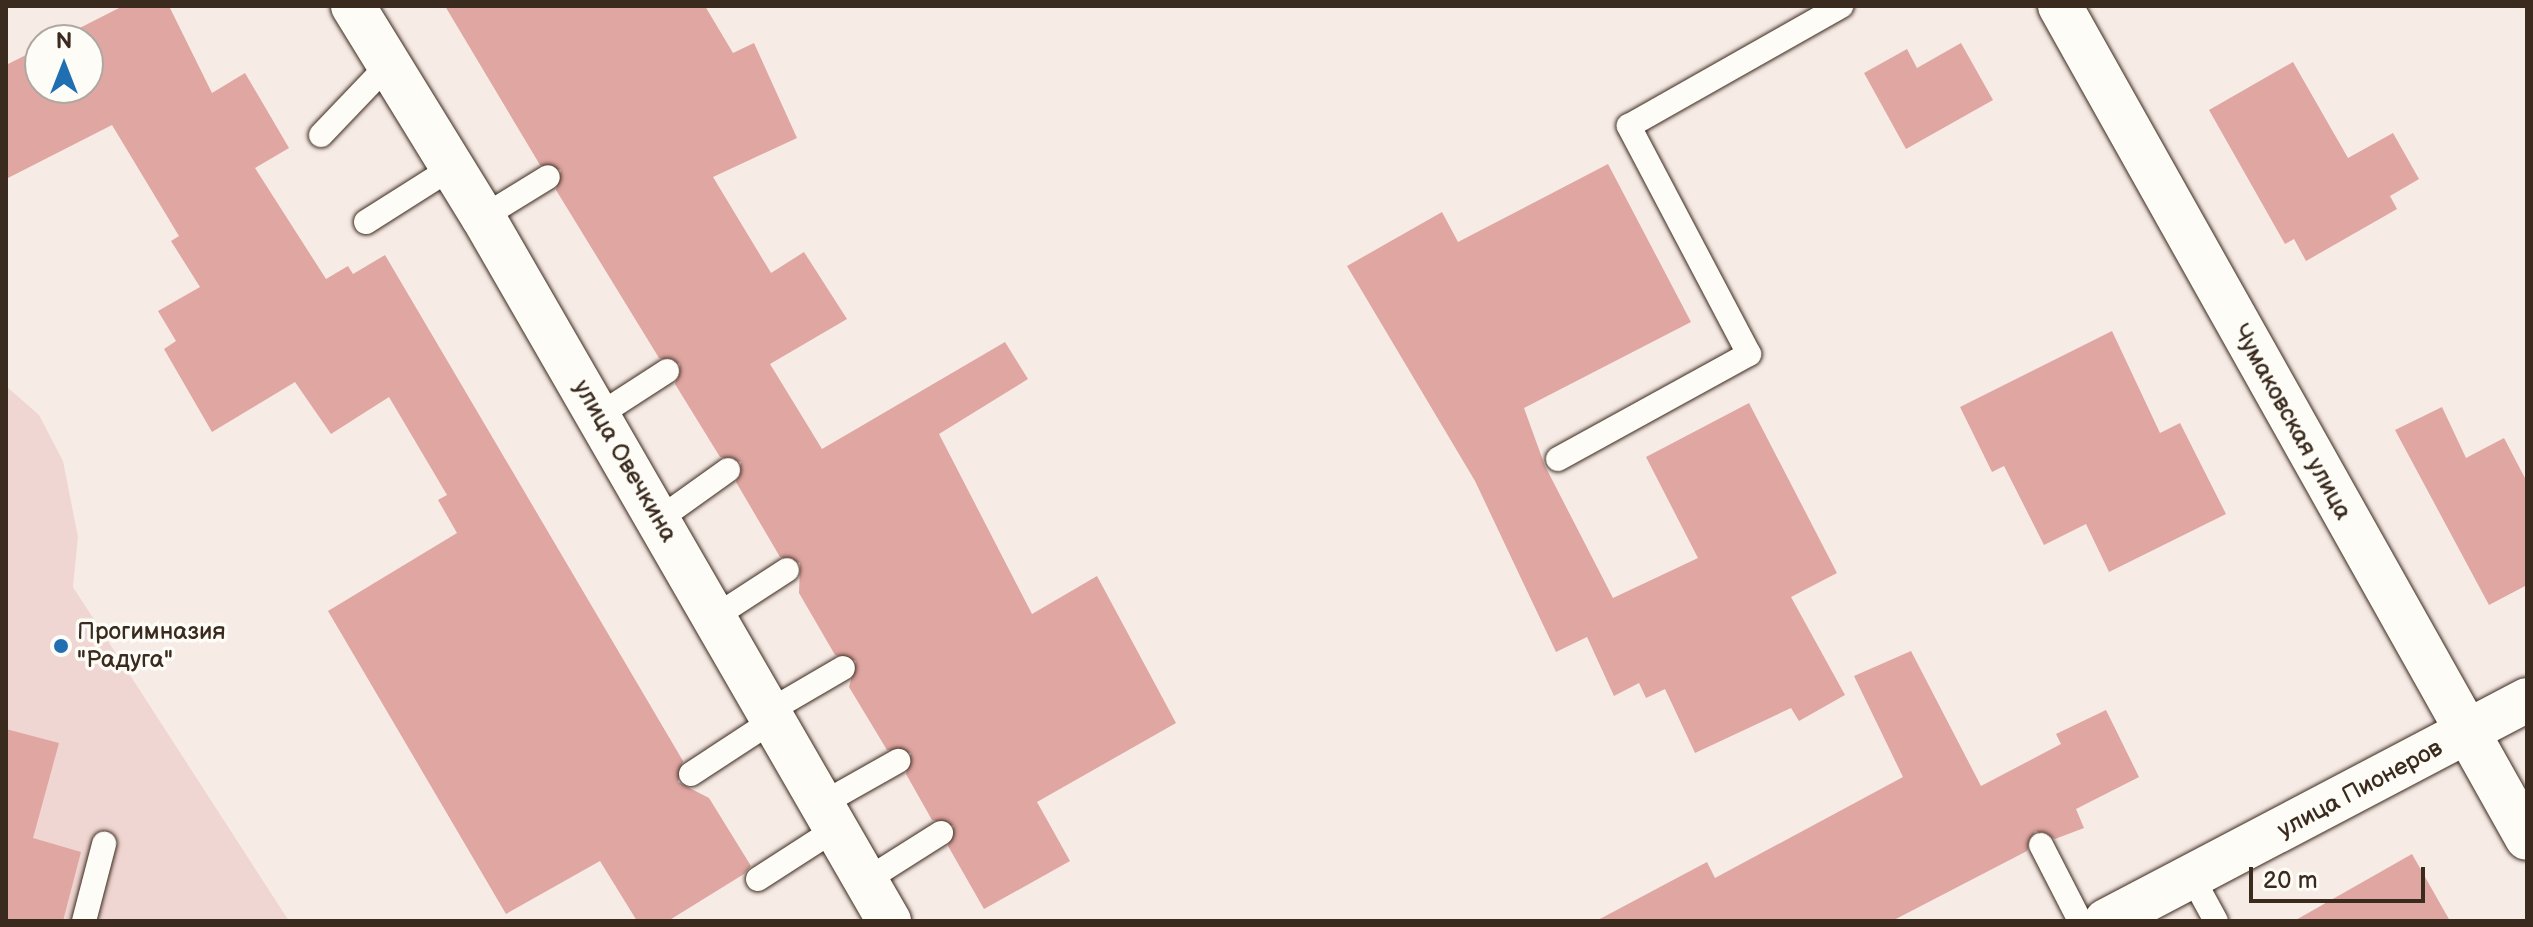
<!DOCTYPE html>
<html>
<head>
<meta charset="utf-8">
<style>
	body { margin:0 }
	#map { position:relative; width:2533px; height:927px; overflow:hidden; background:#f7ebe6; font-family:"Balsamiq Sans",sans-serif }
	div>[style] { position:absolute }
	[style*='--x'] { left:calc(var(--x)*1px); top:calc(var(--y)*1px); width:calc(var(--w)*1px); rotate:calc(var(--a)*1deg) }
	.built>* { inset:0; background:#f0d6d2 }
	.building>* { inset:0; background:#e0a6a2 }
	.roads { filter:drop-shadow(0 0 2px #3b2a1e) drop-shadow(0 0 2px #3b2a1e) }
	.service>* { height:24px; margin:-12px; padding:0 12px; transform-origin:12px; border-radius:12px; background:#fdfcf7 }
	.minor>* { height:44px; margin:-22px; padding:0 22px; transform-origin:22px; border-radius:22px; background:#fdfcf7 }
	.tertiary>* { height:44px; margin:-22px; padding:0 22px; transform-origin:22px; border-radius:22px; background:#fdfcf7 }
	.dots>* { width:22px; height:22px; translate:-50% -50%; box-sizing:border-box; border:4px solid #fdfcf7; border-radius:50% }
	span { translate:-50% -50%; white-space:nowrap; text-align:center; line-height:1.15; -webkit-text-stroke:7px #fdfcf7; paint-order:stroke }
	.street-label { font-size:24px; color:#3b2a1e }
	.poi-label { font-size:24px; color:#3b2a1e }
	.left { translate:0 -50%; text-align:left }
	.frame { position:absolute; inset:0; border:8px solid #3b2a1e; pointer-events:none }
	.north { position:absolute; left:24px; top:24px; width:80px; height:80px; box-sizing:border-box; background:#fdfcf7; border:2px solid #afa8a0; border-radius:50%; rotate:0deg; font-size:22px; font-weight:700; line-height:32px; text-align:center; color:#3b2a1e }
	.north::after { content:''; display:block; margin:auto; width:28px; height:36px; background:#1f6fb2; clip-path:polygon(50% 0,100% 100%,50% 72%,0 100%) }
	.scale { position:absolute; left:2249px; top:867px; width:176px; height:36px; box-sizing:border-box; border:4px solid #3b2a1e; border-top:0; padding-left:10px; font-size:24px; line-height:28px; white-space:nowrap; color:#3b2a1e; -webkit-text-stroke:6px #fdfcf7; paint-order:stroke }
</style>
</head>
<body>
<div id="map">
	<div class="built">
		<i style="clip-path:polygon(6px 386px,39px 415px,63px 461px,78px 537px,73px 587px,289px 921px,6px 921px)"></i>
	</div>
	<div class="building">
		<i style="clip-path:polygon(123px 6px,169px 6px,212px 93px,245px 73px,289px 148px,255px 168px,326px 279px,348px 266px,353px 274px,385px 255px,683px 761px,678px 782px,709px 798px,751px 866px,744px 874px,668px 921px,637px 921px,600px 861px,506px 914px,328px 611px,457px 533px,438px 500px,447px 495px,389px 397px,331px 434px,295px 382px,212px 432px,164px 349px,176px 341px,158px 311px,200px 287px,171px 241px,179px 236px,112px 125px,6px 179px,6px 65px,40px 48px,40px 88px,88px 88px,88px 40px,56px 40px)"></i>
		<i style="clip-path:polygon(445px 6px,705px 6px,733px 53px,754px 43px,797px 138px,713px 177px,771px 273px,804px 252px,847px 319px,770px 364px,822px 449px,1005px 342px,1028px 379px,939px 434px,1032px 614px,1097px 576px,1176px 723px,1037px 802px,1070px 861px,984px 909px,948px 846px,954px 826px,932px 820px,906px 774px,911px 753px,887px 750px,849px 687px,856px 661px,835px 655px,799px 593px,800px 563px,780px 557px,736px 482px,741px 462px,720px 457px,675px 384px,680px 364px,659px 358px,556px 190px,561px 170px,540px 165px)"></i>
		<i style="clip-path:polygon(1961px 43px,1993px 100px,1906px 149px,1864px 73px,1907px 49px,1917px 68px)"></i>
		<i style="clip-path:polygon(2293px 62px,2348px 158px,2393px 133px,2419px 179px,2390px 196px,2397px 209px,2306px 261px,2294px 239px,2285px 244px,2209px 110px)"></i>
		<i style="clip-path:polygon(1608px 164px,1691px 322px,1524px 408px,1545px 466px,1613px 598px,1698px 558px,1646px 457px,1749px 403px,1837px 573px,1791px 597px,1845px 695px,1799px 721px,1791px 708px,1695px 753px,1665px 689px,1646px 698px,1639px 683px,1614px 696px,1587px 637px,1556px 652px,1475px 481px,1347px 266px,1442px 212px,1458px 242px)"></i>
		<i style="clip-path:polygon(2112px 331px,2160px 433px,2180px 423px,2226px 514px,2109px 572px,2086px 524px,2044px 545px,2004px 466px,1992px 472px,1960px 407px)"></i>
		<i style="clip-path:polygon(2442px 407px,2466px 458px,2504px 438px,2527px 482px,2527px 585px,2489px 605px,2395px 430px)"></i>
		<i style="clip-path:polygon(1911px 651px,1981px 786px,2061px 744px,2056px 734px,2106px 710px,2139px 777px,2076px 809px,2084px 828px,2055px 839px,2035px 831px,2027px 851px,1892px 921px,1596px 921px,1707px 862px,1715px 878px,1903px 777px,1854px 676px)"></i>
		<i style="clip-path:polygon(6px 729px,59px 743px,33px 838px,81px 852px,63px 921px,6px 921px)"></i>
		<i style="clip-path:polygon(2412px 854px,2450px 921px,2294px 921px)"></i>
	</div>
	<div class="roads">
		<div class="service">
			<i style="--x:321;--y:135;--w:97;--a:-46.3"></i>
			<i style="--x:483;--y:217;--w:76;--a:-31.6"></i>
			<i style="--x:366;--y:222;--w:103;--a:-32.3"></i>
			<i style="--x:599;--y:415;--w:81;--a:-32.9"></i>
			<i style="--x:1558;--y:459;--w:218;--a:-28.8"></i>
			<i style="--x:1749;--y:354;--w:258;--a:-117.8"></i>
			<i style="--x:1629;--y:126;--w:244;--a:-29.5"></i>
			<i style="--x:658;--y:520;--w:86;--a:-35.5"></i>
			<i style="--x:713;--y:618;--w:88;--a:-33"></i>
			<i style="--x:766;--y:713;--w:89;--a:-30.3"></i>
			<i style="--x:691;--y:774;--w:97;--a:-33.2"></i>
			<i style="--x:820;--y:805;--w:90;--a:-29.4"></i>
			<i style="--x:2041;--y:845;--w:85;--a:62.8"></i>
			<i style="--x:2192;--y:877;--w:50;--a:61.4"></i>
			<i style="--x:758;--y:879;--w:90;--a:-32.8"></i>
			<i style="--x:865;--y:881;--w:90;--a:-32.3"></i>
			<i style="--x:84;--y:921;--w:80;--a:-75.4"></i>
		</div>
		<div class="minor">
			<i style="--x:353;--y:6;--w:248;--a:58.4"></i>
			<i style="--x:483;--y:217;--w:813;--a:60.03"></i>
			<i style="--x:2060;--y:6;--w:954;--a:60.69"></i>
		</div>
		<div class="tertiary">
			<i style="--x:2106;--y:921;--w:475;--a:-27.7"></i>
		</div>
	</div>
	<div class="dots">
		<i style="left:61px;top:646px;background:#1f6fb2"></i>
	</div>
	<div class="street-label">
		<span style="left:2292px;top:422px;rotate:61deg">Чумаковская улица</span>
		<span style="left:625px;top:461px;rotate:60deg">улица Овечкина</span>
		<span style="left:2360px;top:789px;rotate:-28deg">улица Пионеров</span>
	</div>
	<div class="poi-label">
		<span class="left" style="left:77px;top:646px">Прогимназия<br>"Радуга"</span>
	</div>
	<div class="frame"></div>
	<div class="north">N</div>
	<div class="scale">20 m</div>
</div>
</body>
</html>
